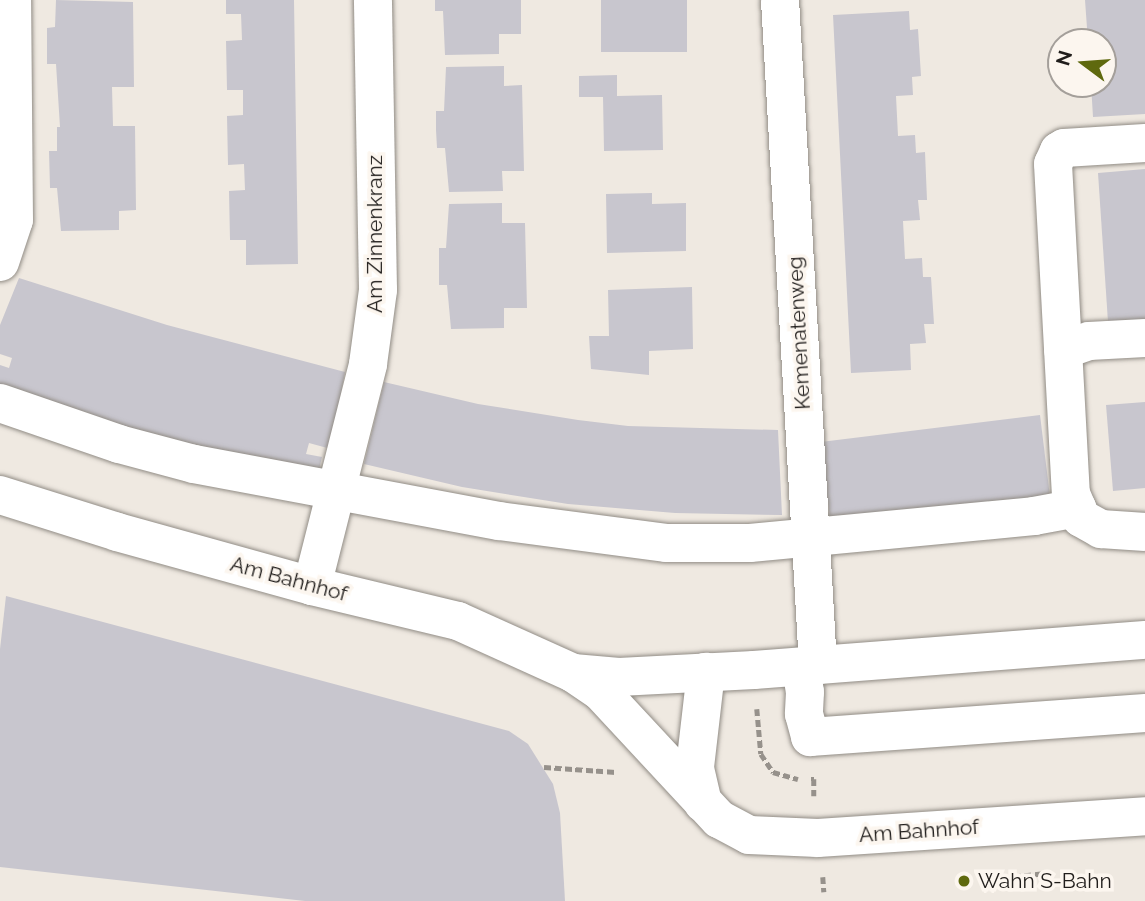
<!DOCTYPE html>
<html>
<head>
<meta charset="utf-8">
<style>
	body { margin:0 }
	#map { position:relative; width:1145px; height:901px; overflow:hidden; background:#efe9e1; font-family:Raleway,sans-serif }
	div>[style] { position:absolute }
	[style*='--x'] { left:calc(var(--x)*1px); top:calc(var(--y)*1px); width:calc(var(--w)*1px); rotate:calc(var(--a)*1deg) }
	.building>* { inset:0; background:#c8c6ce; transform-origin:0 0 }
	.path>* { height:4.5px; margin-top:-2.25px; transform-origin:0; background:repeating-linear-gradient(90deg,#96918b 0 7px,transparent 0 10.5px) }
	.roads { filter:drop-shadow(0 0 2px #918c85) drop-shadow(0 0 2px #918c85) }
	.minor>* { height:38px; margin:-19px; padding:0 19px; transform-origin:19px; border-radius:19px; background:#fff }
	.dots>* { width:19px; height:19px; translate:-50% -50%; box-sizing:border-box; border:4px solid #fcf6ef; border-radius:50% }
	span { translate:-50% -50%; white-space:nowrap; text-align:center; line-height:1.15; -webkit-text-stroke:7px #fcf6ef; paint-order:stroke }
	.street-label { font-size:21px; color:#201d1b }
	.poi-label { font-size:21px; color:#201d1b }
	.left { translate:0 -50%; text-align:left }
	.north { position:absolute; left:1047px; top:28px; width:70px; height:70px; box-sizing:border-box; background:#fcf6ef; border:2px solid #a49f9a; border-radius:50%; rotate:286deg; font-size:19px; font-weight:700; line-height:28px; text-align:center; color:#201d1b }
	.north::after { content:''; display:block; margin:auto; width:24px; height:32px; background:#5f690e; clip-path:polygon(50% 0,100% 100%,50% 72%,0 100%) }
</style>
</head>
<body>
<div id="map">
	<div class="building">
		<i style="clip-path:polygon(56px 0,133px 2px,134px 87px,112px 87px,113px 126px,135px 126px,136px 210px,119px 211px,119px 230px,61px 231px,57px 188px,50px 188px,49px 151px,57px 151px,57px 127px,60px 127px,56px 64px,47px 64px,47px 28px,55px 27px)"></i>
		<i style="clip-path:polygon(226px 0,294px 0,298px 264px,246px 265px,246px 240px,230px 240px,229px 191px,245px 190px,244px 164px,228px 165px,227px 116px,243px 115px,243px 90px,227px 90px,226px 41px,242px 40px,241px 14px,226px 14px)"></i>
		<i style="clip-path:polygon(435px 0,521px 0,521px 34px,499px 34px,499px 54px,445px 55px,443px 11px,435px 11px)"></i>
		<i style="left:601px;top:0;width:86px;height:52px"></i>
		<i style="clip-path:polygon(1085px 0,1145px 0,1145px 114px,1093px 117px,1091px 84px,1103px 84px,1103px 42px,1088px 42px)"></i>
		<i style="clip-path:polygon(909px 11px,910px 30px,918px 29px,921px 76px,912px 77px,913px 95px,896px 96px,898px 136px,915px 135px,916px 153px,925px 152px,927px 200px,918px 200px,920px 220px,903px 221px,905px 259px,922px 258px,923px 277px,931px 277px,934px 324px,924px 324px,926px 343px,910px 344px,911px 370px,851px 373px,833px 15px)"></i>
		<i style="clip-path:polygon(504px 66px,504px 86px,522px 85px,524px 171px,502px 171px,503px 191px,449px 192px,445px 148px,437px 148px,436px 130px,436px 111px,444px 111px,446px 67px)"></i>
		<i style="clip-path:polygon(617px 75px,617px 96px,662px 95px,663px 150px,604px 151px,603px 97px,579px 97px,579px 76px)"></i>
		<i style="clip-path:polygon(1145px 169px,1145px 319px,1108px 322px,1098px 173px)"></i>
		<i style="clip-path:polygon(652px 193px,652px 204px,686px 203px,686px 251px,607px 253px,606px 194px)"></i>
		<i style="clip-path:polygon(502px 203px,502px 223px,525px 223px,527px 308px,504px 308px,504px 328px,451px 329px,447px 285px,439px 285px,439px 248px,446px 248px,449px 204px)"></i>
		<i style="clip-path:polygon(19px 278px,167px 325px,345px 372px,331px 449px,309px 443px,306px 454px,322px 457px,317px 478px,182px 444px,0 387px,0 365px,9px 368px,12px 358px,0 354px,0 325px)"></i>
		<i style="clip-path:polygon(692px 287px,693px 349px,649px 351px,649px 375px,591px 369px,589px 336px,609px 336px,608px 290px)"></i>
		<i style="clip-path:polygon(384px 382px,478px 404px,578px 420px,628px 426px,778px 430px,782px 515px,675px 513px,568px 504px,462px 487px,364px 464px)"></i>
		<i style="clip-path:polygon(1145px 402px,1145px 488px,1113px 491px,1106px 405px)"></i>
		<i style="left:1040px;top:415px;width:82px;height:221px;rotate:83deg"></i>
		<i style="clip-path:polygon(6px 596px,509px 731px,528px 744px,553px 784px,560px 813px,565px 901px,305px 901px,0 867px,0 649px)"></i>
	</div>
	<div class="path">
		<i style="--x:757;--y:709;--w:45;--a:84.9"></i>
		<i style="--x:761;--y:754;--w:22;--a:56"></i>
		<i style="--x:773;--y:772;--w:26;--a:16"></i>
		<i style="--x:544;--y:767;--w:72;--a:4"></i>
		<i style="--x:811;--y:779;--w:3;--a:0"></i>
		<i style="--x:814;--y:779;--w:17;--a:90"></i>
		<i style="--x:823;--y:877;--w:15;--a:86"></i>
		<i style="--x:993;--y:879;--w:53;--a:-6.5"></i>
	</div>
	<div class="roads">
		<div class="minor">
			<i style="--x:780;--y:0;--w:666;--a:86.73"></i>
			<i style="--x:1145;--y:143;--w:81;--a:176.5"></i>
			<i style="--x:1064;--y:148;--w:6;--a:149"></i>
			<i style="--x:1059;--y:151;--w:14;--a:115"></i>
			<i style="--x:1053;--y:164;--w:330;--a:86.9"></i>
			<i style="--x:1071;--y:494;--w:26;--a:67"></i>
			<i style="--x:1081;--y:518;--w:23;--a:29"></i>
			<i style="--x:1101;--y:529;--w:44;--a:3.9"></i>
			<i style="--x:0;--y:262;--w:44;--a:-71.6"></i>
			<i style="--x:14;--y:220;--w:220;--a:-90.5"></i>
			<i style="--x:1063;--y:350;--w:28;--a:-19"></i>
			<i style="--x:1089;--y:341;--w:56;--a:-3.1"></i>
			<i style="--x:0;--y:403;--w:126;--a:19"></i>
			<i style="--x:119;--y:444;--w:78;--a:14.9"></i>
			<i style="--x:194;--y:464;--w:310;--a:10.6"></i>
			<i style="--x:499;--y:521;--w:168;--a:7.5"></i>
			<i style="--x:666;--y:543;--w:84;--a:0"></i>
			<i style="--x:750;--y:543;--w:285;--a:-5.4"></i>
			<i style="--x:1034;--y:516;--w:44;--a:-10.5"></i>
			<i style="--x:0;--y:495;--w:123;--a:17.5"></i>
			<i style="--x:117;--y:532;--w:202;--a:15.5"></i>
			<i style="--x:312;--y:586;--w:150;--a:13.5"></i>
			<i style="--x:458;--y:621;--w:126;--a:24.3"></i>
			<i style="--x:573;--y:673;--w:32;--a:34"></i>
			<i style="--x:600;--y:691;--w:175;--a:47.1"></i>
			<i style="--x:719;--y:819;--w:34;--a:28"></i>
			<i style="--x:749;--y:835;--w:69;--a:2.5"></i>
			<i style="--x:818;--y:838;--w:328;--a:-3.8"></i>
			<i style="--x:312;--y:586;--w:229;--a:-75.8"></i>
			<i style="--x:368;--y:364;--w:75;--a:-82.3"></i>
			<i style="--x:378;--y:290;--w:290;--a:-91"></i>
			<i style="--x:801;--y:667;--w:25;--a:81"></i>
			<i style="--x:805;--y:692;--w:22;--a:93"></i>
			<i style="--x:804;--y:714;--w:24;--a:75"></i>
			<i style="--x:810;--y:737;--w:336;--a:-4.1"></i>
			<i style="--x:573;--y:673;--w:46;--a:5"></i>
			<i style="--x:619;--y:677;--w:135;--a:-3"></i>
			<i style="--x:754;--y:670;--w:392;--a:-4.4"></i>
			<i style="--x:703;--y:803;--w:37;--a:-103"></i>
			<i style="--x:695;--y:767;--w:96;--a:-83.4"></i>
		</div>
	</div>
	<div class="dots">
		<i style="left:964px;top:881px;background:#5f690e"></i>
	</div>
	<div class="street-label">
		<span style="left:375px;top:234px;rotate:-90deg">Am Zinnenkranz</span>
		<span style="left:799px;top:333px;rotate:-93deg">Kemenatenweg</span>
		<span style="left:289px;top:579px;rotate:15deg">Am Bahnhof</span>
		<span style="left:919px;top:831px;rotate:-4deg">Am Bahnhof</span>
	</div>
	<div class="poi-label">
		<span class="left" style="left:978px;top:881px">Wahn S-Bahn</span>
	</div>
	<div class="north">N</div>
</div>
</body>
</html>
